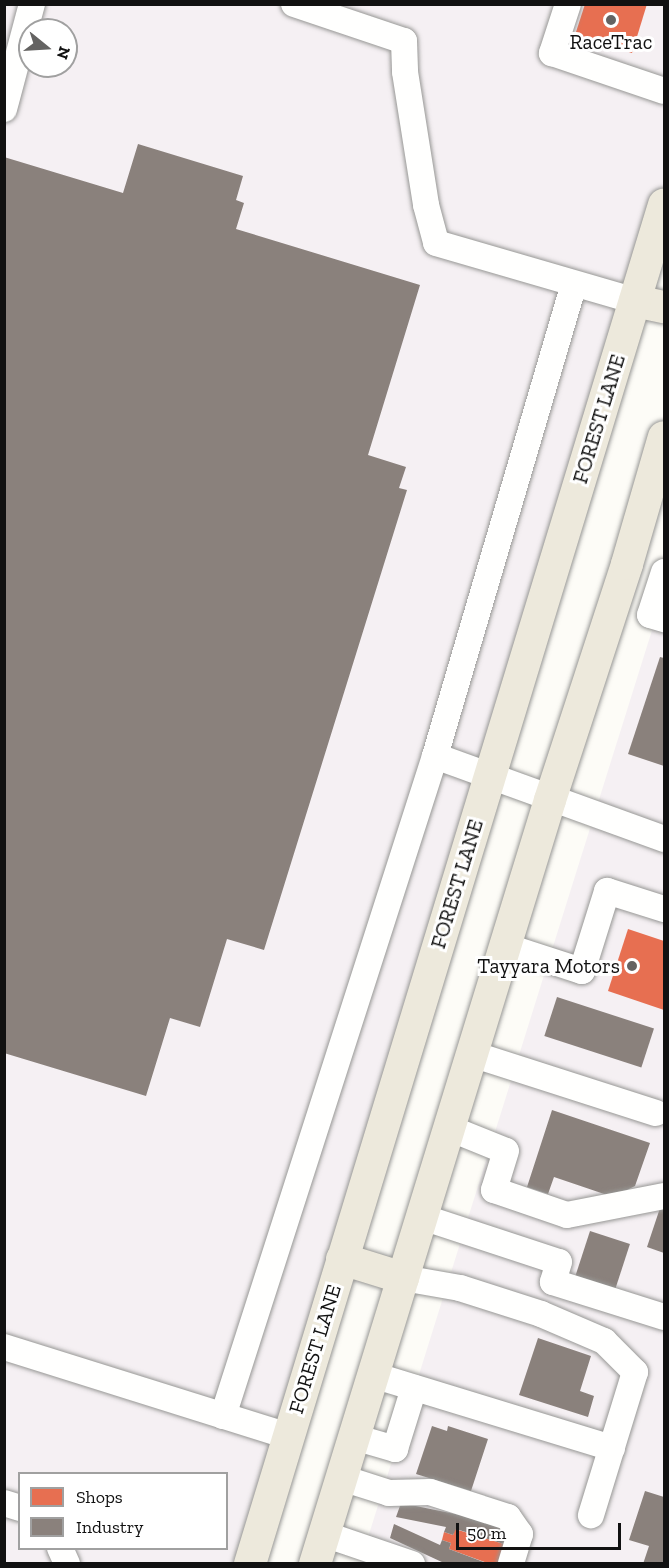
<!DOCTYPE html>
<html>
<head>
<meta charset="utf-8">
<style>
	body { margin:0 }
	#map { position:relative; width:669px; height:1568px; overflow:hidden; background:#fdfcf7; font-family:"Zilla Slab",serif }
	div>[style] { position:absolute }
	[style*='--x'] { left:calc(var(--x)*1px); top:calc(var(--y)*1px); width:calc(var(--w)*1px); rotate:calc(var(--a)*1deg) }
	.industrial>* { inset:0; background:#f5f0f3 }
	.shops>* { inset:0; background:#e76f51 }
	.industry>* { inset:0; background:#8a817c; transform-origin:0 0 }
	.roads { filter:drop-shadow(0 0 2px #979795) drop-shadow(0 0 2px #979795) }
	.minor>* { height:26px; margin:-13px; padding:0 13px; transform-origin:13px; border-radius:13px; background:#fffffe }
	.major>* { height:32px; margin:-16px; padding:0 16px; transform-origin:16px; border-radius:16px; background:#ede9dc }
	.dots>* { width:16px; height:16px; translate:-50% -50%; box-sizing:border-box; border:3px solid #fff; border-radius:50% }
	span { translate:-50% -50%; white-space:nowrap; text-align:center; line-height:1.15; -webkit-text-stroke:6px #fff; paint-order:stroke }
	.poi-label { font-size:21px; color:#111 }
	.right { translate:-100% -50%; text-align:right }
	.street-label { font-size:21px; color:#111 }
	.frame { position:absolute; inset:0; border:6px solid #111; pointer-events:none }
	.legend { position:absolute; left:18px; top:1472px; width:210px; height:78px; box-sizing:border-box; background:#fff; border:2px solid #a0a0a0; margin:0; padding:8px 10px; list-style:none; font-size:18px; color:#111 }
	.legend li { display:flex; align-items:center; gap:12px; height:30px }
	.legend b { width:30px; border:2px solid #a0a0a0 }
	.north { position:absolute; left:18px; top:18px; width:60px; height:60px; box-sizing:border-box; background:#fff; border:2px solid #a0a0a0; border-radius:50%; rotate:108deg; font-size:16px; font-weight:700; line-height:24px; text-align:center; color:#111 }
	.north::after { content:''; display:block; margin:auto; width:21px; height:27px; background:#646362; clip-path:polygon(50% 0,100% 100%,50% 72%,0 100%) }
	.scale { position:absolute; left:456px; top:1523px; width:165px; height:27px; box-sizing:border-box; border:3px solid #111; border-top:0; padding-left:8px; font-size:18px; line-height:21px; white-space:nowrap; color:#111; -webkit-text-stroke:4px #fff; paint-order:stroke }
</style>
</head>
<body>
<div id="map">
	<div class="industrial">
		<i style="clip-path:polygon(evenodd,5px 5px,664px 5px,664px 218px,243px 1563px,5px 1564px,5px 5px,30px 30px,66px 30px,66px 66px,30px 66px,30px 30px,5px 5px,20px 1474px,226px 1474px,226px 1548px,20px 1548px,20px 1474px)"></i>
		<i style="clip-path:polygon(664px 592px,664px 1563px,360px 1563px)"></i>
	</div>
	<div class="shops">
		<i style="clip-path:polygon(585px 4px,647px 4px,632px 53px,575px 35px)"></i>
		<i style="clip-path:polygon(628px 929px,664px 941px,664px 1010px,608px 991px)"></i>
		<i style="clip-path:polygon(455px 1529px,507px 1545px,500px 1564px,490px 1564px,449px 1549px,451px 1543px,442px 1540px,444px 1532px,453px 1535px)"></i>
	</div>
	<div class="industry">
		<i style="clip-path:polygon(138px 144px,243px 176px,236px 200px,244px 203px,236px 229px,420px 285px,368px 455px,406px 467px,399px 488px,407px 490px,264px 950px,227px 939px,200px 1027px,170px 1018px,146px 1096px,4px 1053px,4px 157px,123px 193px)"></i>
		<i style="clip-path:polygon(660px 657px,664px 658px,664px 766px,628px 754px)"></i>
		<i style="left:557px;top:997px;width:102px;height:41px;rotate:18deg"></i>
		<i style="clip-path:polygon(552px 1110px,650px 1143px,635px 1186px,613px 1197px,554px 1177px,548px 1194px,527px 1187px)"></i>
		<i style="clip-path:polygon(660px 1208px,664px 1209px,664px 1253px,647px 1247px)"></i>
		<i style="left:590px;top:1231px;width:42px;height:49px;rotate:18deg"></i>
		<i style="clip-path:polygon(538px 1338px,591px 1356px,580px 1391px,594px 1396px,588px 1417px,519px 1395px)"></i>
		<i style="clip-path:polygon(432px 1426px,447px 1431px,448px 1426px,488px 1439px,471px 1491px,416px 1474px)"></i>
		<i style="clip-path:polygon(645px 1491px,664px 1497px,664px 1564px,643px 1564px,649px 1546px,629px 1540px)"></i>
		<i style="clip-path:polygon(401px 1503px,460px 1515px,511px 1531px,507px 1545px,456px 1529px,453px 1535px,444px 1532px,446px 1527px,396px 1517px)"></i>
		<i style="clip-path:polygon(394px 1524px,440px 1545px,442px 1540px,451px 1543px,449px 1549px,489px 1564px,444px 1563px,390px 1538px)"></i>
	</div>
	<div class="roads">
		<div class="minor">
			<i style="--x:294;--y:4;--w:116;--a:18.6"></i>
			<i style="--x:404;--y:41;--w:31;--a:88"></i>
			<i style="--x:405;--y:72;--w:135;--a:81"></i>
			<i style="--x:426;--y:205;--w:39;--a:75"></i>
			<i style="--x:436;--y:243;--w:207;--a:16.2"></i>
			<i style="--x:568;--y:4;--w:52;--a:108.1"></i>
			<i style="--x:552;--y:53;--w:118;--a:18.7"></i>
			<i style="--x:4;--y:109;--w:109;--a:-75.1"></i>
			<i style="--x:664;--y:572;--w:45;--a:108"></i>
			<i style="--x:650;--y:615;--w:15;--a:16"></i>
			<i style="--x:435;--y:756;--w:244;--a:19.9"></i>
			<i style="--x:505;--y:946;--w:81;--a:18"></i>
			<i style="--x:582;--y:971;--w:84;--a:-72.6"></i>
			<i style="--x:607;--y:891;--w:60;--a:17.5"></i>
			<i style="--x:472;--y:1054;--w:193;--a:17.8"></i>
			<i style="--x:449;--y:1128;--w:61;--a:22"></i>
			<i style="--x:506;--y:1151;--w:41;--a:107.1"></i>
			<i style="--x:494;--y:1190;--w:77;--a:18.9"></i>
			<i style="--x:567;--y:1215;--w:99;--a:-11.1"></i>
			<i style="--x:422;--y:1217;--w:144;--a:18.2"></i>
			<i style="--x:559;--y:1262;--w:21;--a:107"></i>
			<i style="--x:553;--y:1282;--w:116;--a:17.5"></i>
			<i style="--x:403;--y:1278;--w:58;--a:10"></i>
			<i style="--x:460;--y:1288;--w:85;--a:17.8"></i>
			<i style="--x:541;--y:1314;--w:69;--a:23.2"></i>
			<i style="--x:604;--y:1341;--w:44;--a:45"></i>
			<i style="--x:635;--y:1372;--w:150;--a:107.1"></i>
			<i style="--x:4;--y:1347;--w:298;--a:17.4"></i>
			<i style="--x:373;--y:1375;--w:250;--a:17"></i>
			<i style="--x:223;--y:1416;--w:693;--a:-72.19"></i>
			<i style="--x:435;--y:756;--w:492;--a:-73.6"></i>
			<i style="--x:354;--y:1437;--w:43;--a:16.3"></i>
			<i style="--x:395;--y:1449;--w:64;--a:-72.7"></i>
			<i style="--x:342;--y:1478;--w:49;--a:17.7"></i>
			<i style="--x:389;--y:1493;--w:41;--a:-1.4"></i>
			<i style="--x:430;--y:1492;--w:82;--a:17.8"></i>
			<i style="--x:508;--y:1517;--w:21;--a:55"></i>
			<i style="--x:520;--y:1534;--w:31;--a:107"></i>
			<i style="--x:4;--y:1503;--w:17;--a:17"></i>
			<i style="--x:324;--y:1534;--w:93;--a:18.8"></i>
			<i style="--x:60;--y:1548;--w:17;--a:66"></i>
		</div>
		<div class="major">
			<i style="--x:635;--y:301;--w:30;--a:12"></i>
			<i style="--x:342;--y:1259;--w:64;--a:17.3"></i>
			<i style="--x:250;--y:1564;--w:1421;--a:-73.06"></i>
			<i style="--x:315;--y:1564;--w:799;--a:-72.9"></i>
			<i style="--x:550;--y:800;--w:248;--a:-71.9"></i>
			<i style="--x:627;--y:564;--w:132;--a:-73.8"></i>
		</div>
	</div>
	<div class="dots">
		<i style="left:611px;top:20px;background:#646362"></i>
		<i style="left:632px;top:966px;background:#646362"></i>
	</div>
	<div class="poi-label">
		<span style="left:611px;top:42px">RaceTrac</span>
		<span class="right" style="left:620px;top:966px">Tayyara Motors</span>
	</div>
	<div class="street-label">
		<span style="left:599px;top:419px;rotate:-73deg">FOREST LANE</span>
		<span style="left:457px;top:884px;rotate:-73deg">FOREST LANE</span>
		<span style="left:315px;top:1349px;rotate:-73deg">FOREST LANE</span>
	</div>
	<div class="frame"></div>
	<ul class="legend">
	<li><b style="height:16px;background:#e76f51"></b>Shops</li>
	<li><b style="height:16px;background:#8a817c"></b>Industry</li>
	</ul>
	<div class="north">N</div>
	<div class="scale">50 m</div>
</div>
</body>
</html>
